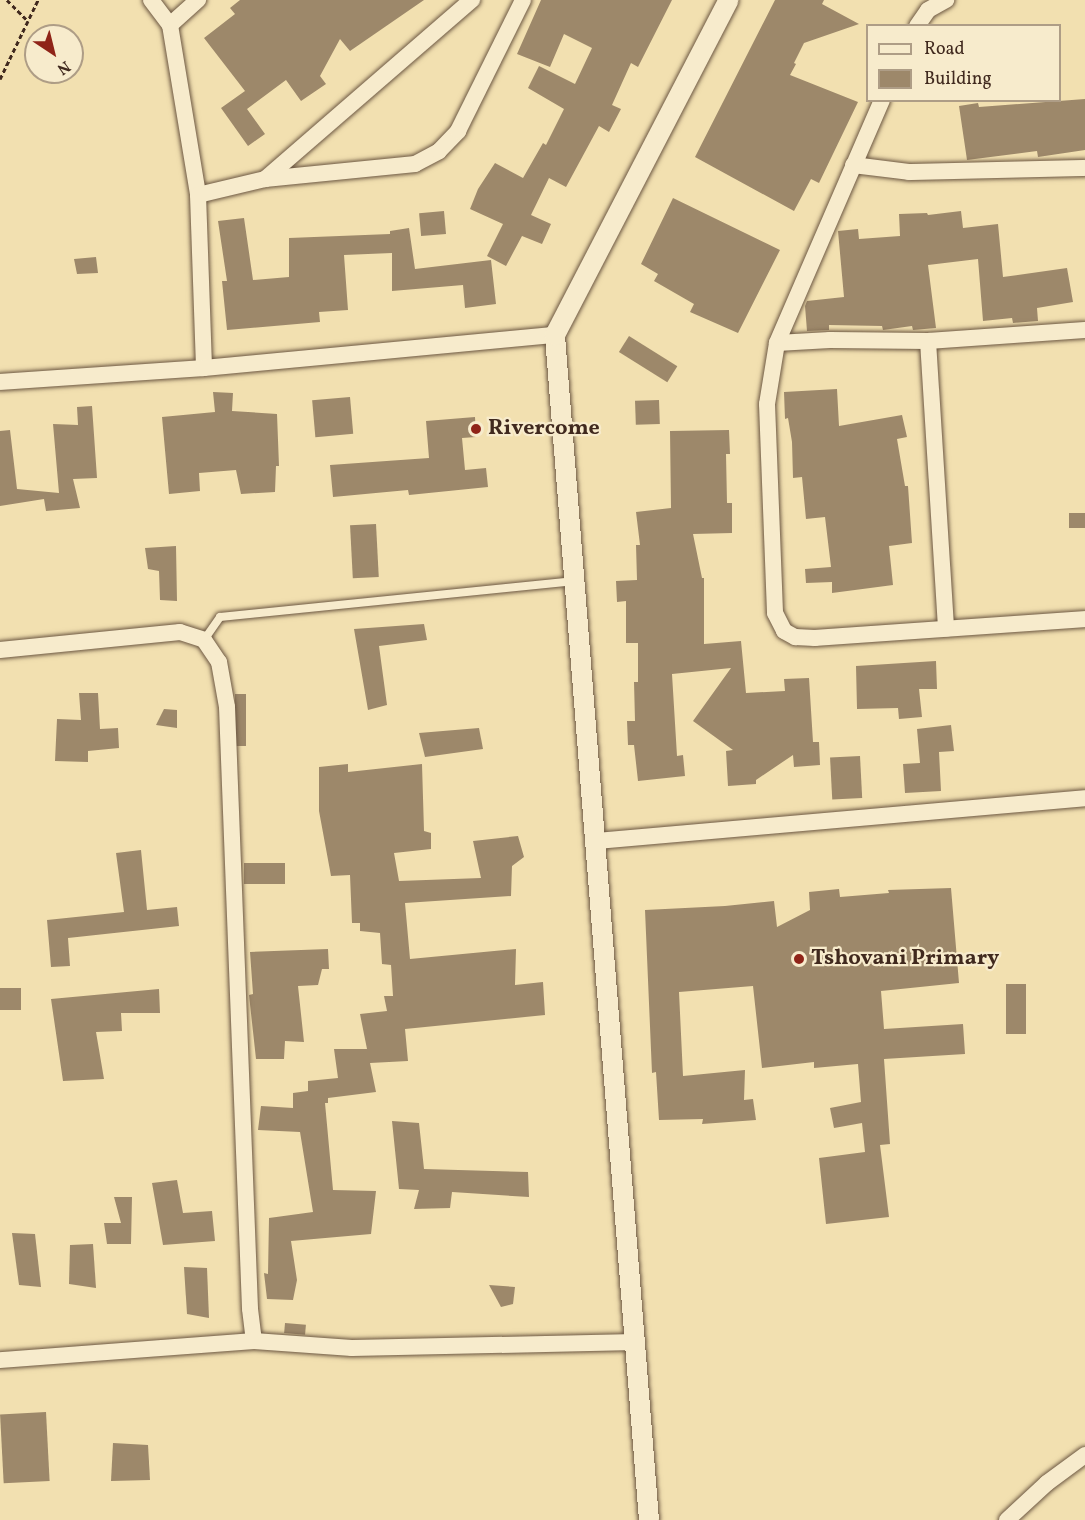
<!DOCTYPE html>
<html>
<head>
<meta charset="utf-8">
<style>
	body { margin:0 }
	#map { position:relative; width:1085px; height:1520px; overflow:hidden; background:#f2e0b0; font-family:Vollkorn,serif }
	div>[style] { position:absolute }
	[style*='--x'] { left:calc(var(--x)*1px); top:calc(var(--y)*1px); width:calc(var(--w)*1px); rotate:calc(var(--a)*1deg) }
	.building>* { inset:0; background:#9d886a; transform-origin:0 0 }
	.path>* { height:3px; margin-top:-1.5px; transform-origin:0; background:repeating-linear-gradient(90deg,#40291e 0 4.5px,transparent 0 7.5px) }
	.roads { filter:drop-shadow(0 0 2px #6c5742) drop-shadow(0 0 2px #6c5742) }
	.service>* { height:8px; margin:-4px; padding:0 4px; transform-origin:4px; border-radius:4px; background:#f7ebcc }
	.minor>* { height:16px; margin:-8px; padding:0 8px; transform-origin:8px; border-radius:8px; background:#f7ebcc }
	.tertiary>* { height:20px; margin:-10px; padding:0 10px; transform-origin:10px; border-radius:10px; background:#f7ebcc }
	.dots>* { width:16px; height:16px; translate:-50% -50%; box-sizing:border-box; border:3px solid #f7ebcc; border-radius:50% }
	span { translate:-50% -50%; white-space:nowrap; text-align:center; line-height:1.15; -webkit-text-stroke:4.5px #f7ebcc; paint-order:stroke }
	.poi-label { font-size:22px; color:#40291e; font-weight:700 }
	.left { translate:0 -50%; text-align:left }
	.legend { position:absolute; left:866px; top:24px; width:195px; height:78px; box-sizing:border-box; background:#f7ebcc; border:2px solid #ae9d86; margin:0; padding:8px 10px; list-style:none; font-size:18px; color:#40291e }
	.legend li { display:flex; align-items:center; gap:12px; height:30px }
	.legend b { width:30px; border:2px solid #ae9d86 }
	.north { position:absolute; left:24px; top:24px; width:60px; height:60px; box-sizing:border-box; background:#f7ebcc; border:2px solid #ae9d86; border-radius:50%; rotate:145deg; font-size:16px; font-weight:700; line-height:24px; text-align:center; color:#40291e }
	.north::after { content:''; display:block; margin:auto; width:21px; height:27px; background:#8f2418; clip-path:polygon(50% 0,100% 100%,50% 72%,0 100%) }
</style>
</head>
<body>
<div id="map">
	<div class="building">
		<i style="clip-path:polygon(240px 0,424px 0,350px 51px,340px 39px,320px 76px,326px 84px,301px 101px,286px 80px,247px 109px,265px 134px,248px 146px,221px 108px,245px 91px,204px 38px,235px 14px,230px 8px)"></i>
		<i style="clip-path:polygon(541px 0,672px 0,638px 67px,631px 63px,612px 105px,621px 109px,609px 132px,599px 126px,566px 187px,549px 178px,531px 215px,551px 224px,542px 244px,522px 236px,506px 266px,487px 256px,503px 224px,470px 209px,478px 189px,495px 163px,523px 178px,543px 143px,546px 145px,564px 109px,528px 88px,539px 66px,575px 84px,592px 48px,564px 34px,550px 67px,517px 54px)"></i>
		<i style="clip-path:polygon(775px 0,824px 0,822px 4px,859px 24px,804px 43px,794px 63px,796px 64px,790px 75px,858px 102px,819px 183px,811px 179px,794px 211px,695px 157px)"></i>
		<i style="clip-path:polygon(1085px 99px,1085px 150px,1038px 157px,1037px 151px,967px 160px,959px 106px,978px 103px,979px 107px)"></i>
		<i style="clip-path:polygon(673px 198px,780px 250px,738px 333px,690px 312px,694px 304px,654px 281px,658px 274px,641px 264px)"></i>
		<i style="left:444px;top:211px;width:23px;height:25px;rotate:85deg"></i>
		<i style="clip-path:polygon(961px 211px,963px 228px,998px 224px,1003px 277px,1067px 268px,1073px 302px,1037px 308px,1038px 321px,1013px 323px,1012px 318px,983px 321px,978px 259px,928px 265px,936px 328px,913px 330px,912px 326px,883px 330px,882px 326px,829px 325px,829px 330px,807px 331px,805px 306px,807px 301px,844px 297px,838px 231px,858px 229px,859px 239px,900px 236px,899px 214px,927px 213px,928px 215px)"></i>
		<i style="clip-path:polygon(244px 218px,253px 280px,289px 277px,289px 238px,390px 234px,390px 231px,409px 228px,415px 269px,491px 260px,496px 304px,465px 308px,463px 285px,392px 291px,392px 253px,344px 255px,348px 310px,319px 312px,320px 322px,227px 330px,222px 281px,227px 281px,218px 221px)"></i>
		<i style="clip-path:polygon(96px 257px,98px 273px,77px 274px,74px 259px)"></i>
		<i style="left:629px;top:336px;width:57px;height:19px;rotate:32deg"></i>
		<i style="clip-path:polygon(837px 389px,839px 426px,902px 415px,907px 437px,897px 439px,905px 486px,908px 486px,912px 543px,889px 546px,893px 585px,832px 593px,832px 582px,806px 583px,805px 569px,831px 567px,825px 517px,806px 519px,802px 477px,793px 478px,792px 442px,788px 418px,785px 419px,784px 392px)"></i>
		<i style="clip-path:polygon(213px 392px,233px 393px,232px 411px,277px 414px,279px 466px,276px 466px,275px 492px,241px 494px,236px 470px,199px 473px,200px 491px,169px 494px,162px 417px,215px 412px)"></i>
		<i style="left:350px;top:397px;width:37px;height:38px;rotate:85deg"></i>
		<i style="left:659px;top:400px;width:24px;height:24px;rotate:88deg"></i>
		<i style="clip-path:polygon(92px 406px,97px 478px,73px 479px,80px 508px,46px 511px,44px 499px,0 506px,0 431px,10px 430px,17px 489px,59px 493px,53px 424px,78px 425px,77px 407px)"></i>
		<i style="clip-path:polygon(475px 417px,476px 437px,462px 438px,465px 470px,486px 468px,488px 487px,409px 495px,408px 490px,333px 497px,330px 465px,429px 458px,426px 421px)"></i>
		<i style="clip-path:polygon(729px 430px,730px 454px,726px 454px,727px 503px,732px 503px,732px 533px,693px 534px,702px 578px,704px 578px,704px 644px,741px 641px,746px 693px,785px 691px,784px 679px,809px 678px,813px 742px,819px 742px,820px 765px,794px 767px,793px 755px,756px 780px,756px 784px,728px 786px,726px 751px,733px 750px,693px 721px,731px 668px,672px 674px,677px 756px,683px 755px,685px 776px,638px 781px,634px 745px,628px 745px,627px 721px,635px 721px,634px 682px,638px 682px,638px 643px,626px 643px,626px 601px,617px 602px,616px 581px,637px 580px,636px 545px,640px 545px,636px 512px,671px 508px,670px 431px)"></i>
		<i style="left:1085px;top:513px;width:15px;height:16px;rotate:90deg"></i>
		<i style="left:376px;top:524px;width:53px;height:26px;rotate:87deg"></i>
		<i style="clip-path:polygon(176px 546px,177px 601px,160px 600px,159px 571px,148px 569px,145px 548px)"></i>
		<i style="clip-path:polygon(424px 624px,427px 640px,379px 646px,387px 705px,368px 710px,354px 629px)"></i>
		<i style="clip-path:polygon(936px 661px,937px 689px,919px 689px,922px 717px,899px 719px,898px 708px,857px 709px,856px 666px)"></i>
		<i style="clip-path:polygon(79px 693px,98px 693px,100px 729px,118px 728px,119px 748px,88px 751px,88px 762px,55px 761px,57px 719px,81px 720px)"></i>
		<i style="left:235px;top:694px;width:11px;height:52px"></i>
		<i style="clip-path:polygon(164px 709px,177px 710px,177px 728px,156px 725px)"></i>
		<i style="clip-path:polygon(951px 725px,954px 751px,939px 752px,941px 791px,905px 793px,903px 764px,920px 763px,917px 729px)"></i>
		<i style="clip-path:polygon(479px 728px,483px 749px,425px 757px,419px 733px)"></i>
		<i style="left:860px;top:756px;width:42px;height:30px;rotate:87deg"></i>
		<i style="clip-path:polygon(348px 764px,348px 772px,422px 764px,424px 831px,431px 833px,431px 849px,394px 853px,399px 881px,481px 878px,473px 841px,518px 836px,524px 857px,512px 866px,511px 896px,405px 903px,410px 959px,516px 949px,515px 985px,543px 982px,545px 1015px,405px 1029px,408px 1061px,370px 1063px,376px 1092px,328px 1098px,328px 1103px,325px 1103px,333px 1190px,376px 1191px,371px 1234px,291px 1241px,297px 1280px,293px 1300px,267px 1299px,264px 1273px,268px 1274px,269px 1218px,313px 1212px,300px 1132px,258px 1130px,261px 1106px,293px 1108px,293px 1093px,308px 1091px,308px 1081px,338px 1078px,334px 1049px,367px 1049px,360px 1014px,387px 1011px,384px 996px,393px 996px,391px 965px,382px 964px,380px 933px,360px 931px,360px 923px,352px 923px,350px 875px,331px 876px,319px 811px,319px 767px)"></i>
		<i style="clip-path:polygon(141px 850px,147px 910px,177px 907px,179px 926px,68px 938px,70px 966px,51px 967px,47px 920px,124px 912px,116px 853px)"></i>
		<i style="left:285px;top:863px;width:21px;height:41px;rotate:90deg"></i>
		<i style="clip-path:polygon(951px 888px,959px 983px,881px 991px,884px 1029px,963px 1024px,965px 1054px,884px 1059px,890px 1144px,880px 1145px,889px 1217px,826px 1224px,819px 1158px,865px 1152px,862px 1123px,834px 1128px,830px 1108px,861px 1102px,858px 1064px,814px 1068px,814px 1062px,762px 1068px,753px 986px,679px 992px,683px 1076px,745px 1070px,744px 1100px,753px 1099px,756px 1120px,702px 1124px,703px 1119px,659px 1120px,656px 1072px,652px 1073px,645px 910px,725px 906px,774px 901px,777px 927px,810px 910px,809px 892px,839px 889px,840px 897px,889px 893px,888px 890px)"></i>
		<i style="clip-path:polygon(328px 949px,329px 969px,322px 969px,318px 985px,298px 986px,304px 1042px,285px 1041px,284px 1059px,256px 1059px,249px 995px,253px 994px,250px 952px)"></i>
		<i style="left:1006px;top:984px;width:20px;height:50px"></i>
		<i style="left:0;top:988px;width:21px;height:22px"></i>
		<i style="clip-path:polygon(159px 989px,160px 1013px,121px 1013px,122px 1031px,96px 1032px,104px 1079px,63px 1081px,51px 999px)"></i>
		<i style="clip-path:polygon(392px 1121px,419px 1123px,424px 1169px,528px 1172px,529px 1197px,452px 1192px,450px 1208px,414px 1209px,419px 1190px,399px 1189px)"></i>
		<i style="clip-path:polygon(177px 1180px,183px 1213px,212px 1211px,215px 1241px,163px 1245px,152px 1183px)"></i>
		<i style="clip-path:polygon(114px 1197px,132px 1197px,131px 1244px,107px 1244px,104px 1223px,121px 1223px)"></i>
		<i style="clip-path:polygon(12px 1233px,35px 1234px,41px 1287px,19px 1285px)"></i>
		<i style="clip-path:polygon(93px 1244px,96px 1288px,69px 1284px,70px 1245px)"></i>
		<i style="clip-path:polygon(184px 1267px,207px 1268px,209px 1318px,187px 1314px)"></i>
		<i style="clip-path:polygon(489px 1285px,515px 1287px,513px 1304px,501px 1307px)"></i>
		<i style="left:285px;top:1323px;width:21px;height:10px;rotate:5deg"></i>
		<i style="left:46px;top:1412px;width:69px;height:46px;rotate:87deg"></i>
		<i style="clip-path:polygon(113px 1443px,148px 1445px,150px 1480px,111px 1481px)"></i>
	</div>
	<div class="path">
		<i style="--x:7;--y:0;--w:30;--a:45"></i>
		<i style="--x:0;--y:79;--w:88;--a:-64.3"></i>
	</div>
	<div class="roads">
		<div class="service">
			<i style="--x:204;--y:640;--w:28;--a:-55"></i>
			<i style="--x:220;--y:617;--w:357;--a:-5.8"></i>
		</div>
		<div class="minor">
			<i style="--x:151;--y:0;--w:31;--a:53"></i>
			<i style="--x:170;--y:25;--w:172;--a:80.6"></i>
			<i style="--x:198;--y:195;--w:173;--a:88"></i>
			<i style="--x:170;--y:25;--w:38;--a:-42"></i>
			<i style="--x:917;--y:26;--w:19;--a:-55"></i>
			<i style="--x:928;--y:10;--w:21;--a:-29"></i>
			<i style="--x:882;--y:100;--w:265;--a:113.4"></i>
			<i style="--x:777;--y:343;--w:62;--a:99.3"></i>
			<i style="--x:767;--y:404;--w:209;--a:87.8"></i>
			<i style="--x:775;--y:613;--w:20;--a:63"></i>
			<i style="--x:784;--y:631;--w:13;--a:29"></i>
			<i style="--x:795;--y:637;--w:20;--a:3"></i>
			<i style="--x:815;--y:638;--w:271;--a:-4"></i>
			<i style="--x:853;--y:165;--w:56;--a:7.1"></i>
			<i style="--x:909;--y:172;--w:176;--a:-1.3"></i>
			<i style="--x:265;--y:179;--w:274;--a:-40.9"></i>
			<i style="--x:198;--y:195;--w:69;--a:-13.4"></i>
			<i style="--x:265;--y:179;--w:151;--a:-5.7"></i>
			<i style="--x:415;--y:164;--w:27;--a:-28"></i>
			<i style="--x:439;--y:151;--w:28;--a:-46"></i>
			<i style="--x:458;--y:131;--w:146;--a:-63.6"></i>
			<i style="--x:928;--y:341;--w:288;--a:86.4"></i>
			<i style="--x:777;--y:343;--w:53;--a:-3.2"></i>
			<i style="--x:830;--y:340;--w:98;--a:0.6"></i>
			<i style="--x:928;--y:341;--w:157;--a:-4"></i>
			<i style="--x:0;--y:382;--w:204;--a:-3.9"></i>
			<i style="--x:204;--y:368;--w:353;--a:-5.4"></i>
			<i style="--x:0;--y:650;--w:181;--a:-5.7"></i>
			<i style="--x:180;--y:632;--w:25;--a:18"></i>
			<i style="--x:204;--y:640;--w:27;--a:56"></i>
			<i style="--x:219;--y:662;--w:46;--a:79.9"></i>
			<i style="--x:227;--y:707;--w:602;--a:87.81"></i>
			<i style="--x:250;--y:1309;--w:32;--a:83"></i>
			<i style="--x:254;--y:1341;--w:255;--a:175.7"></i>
			<i style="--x:596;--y:841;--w:491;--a:-5"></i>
			<i style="--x:254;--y:1341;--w:98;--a:4.1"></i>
			<i style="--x:352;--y:1348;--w:284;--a:-1.2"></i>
			<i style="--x:1007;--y:1520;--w:54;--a:-42.8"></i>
			<i style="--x:1047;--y:1483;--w:47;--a:-36.4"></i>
		</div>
		<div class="tertiary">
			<i style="--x:649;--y:1520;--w:1189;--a:-94.54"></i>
			<i style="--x:555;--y:335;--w:377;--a:-62.6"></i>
		</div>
	</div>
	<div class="dots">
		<i style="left:476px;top:429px;background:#8f2418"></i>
		<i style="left:799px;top:959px;background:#8f2418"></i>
	</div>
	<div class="poi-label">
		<span class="left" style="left:488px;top:429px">Rivercome</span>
		<span class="left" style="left:811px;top:959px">Tshovani Primary</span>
	</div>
	<ul class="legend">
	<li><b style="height:8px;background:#f7ebcc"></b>Road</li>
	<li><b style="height:16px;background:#9d886a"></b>Building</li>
	</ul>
	<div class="north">N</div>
</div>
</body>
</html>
